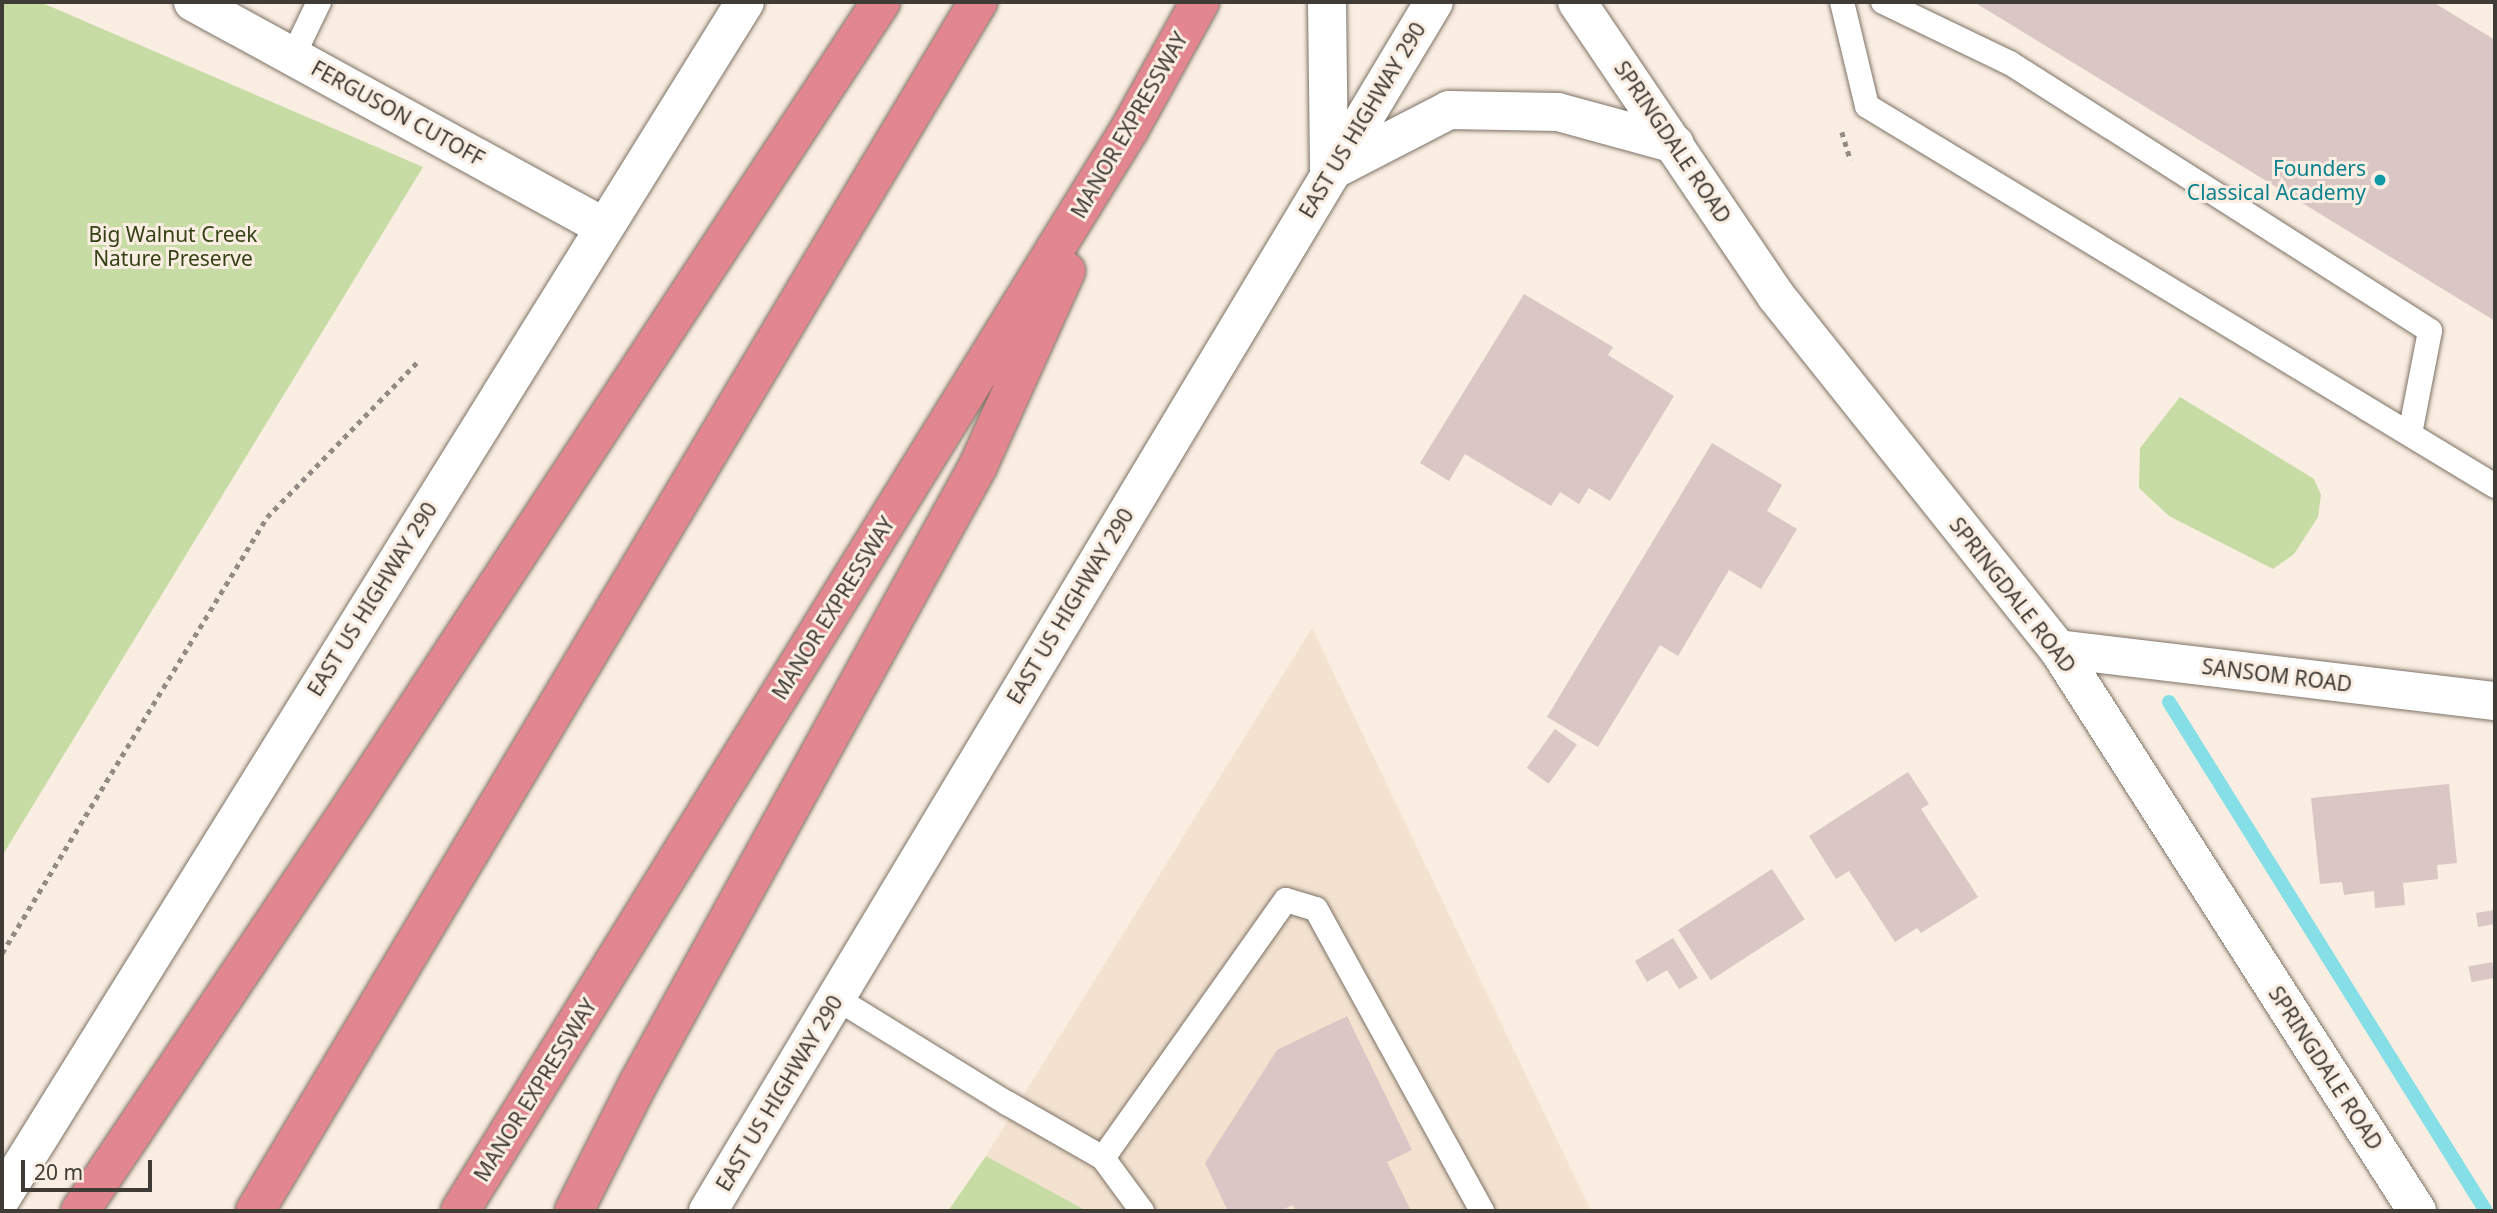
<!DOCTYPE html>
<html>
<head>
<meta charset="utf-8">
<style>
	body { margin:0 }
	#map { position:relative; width:2497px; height:1213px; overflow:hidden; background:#faede1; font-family:"Noto Sans",sans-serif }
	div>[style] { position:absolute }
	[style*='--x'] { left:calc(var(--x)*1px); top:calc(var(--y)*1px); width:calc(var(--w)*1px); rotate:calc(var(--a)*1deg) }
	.built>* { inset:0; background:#f3e2d0 }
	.green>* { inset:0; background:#c7dba4 }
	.stream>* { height:14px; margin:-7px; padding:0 7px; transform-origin:7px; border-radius:7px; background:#86dfe6 }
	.building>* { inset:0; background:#d9c6c5; transform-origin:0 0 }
	.path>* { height:4.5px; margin-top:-2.25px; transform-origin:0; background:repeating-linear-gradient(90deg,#948c84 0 5px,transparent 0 10px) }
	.roads { filter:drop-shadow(0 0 2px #7d7267) drop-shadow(0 0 2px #7d7267) }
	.lane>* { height:24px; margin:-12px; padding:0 12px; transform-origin:12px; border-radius:12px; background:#fff }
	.street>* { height:38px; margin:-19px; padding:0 19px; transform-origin:19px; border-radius:19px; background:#fff }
	.secondary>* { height:38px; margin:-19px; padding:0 19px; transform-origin:19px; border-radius:19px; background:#fff }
	.highway>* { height:38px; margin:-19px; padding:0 19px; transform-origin:19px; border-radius:19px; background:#e28690 }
	.dots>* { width:19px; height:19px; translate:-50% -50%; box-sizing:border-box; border:4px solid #faede1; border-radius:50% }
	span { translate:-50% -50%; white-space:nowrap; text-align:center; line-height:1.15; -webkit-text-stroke:6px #faede1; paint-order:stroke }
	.street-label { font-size:21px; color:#3f3b36 }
	.culture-label { font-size:21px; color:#0d838f }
	.right { translate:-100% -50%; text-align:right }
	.park-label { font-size:21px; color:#344216 }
	.frame { position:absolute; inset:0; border:4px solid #3f3b36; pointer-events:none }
	.scale { position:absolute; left:21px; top:1160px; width:131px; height:32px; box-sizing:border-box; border:4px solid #3f3b36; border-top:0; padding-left:9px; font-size:21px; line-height:24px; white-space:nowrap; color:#3f3b36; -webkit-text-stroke:5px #faede1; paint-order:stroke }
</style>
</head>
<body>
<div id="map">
	<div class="built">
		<i style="clip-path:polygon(1312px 628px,1591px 1211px,1087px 1211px,986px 1156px)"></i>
	</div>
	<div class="green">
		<i style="clip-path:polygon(2px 2px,40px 2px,423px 167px,2px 856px)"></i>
		<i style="clip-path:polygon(2180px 397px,2314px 479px,2321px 495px,2318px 517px,2294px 554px,2273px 569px,2169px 516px,2139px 488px,2140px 448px)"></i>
		<i style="clip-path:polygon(986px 1156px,1087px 1211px,948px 1211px)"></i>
	</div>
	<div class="stream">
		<i style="--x:2169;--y:702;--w:600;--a:58.09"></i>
	</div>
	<div class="building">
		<i style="clip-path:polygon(1974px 2px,2433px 2px,2495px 40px,2495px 321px)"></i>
		<i style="clip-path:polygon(1524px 294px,1613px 347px,1608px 355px,1674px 396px,1610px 501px,1589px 488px,1579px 504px,1560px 492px,1551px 506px,1465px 454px,1449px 481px,1420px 463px)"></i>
		<i style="clip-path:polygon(1712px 443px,1782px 485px,1767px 511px,1797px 529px,1761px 589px,1729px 570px,1678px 656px,1660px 645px,1598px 747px,1547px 717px)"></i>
		<i style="left:1555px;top:729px;width:27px;height:48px;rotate:36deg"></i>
		<i style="clip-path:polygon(1908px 772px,1929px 804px,1921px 809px,1978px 897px,1921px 933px,1917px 928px,1895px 942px,1849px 871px,1836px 879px,1809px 836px)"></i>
		<i style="clip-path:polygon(2449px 784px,2457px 863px,2437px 865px,2438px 879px,2403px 883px,2405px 905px,2375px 908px,2374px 891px,2344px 895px,2342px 882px,2320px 884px,2311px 798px)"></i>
		<i style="left:1772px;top:869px;width:60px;height:112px;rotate:57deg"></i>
		<i style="clip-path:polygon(2495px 910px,2495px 924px,2478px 927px,2476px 913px)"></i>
		<i style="clip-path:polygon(1673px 938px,1698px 978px,1679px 989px,1667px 970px,1647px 982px,1635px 961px)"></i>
		<i style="left:2492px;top:962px;width:16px;height:24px;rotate:79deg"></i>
		<i style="clip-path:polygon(1347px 1016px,1412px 1150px,1387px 1162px,1411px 1211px,1296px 1211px,1293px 1205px,1279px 1211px,1228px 1211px,1205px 1163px,1277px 1050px)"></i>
	</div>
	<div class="path">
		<i style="--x:1842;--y:132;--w:30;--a:73"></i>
		<i style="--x:2;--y:953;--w:510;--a:-58.71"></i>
		<i style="--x:267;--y:517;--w:219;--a:-45.9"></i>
	</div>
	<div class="roads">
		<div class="lane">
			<i style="--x:1842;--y:2;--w:107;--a:76.5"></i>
			<i style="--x:1867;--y:106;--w:734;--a:31.18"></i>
			<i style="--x:1883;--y:2;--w:141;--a:25.7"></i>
			<i style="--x:2010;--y:63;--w:498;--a:32.5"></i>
			<i style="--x:2430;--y:331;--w:105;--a:101"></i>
			<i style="--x:293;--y:56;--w:60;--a:-64.3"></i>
			<i style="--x:836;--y:998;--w:201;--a:31.6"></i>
			<i style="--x:1007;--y:1103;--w:111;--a:29.8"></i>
			<i style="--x:1103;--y:1158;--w:66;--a:53.7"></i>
			<i style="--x:1103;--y:1158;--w:316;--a:-54.7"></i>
			<i style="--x:1286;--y:900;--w:31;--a:17"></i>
			<i style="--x:1316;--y:909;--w:345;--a:61.2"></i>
		</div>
		<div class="street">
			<i style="--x:193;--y:2;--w:466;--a:28.7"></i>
			<i style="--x:2058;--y:649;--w:440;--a:6.8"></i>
		</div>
		<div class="secondary">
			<i style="--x:1327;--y:2;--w:170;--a:89.3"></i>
			<i style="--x:1577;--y:2;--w:355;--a:55.9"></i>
			<i style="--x:1776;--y:296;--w:452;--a:51.4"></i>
			<i style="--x:2058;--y:649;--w:667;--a:57.43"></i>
			<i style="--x:1329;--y:172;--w:135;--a:-27.3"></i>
			<i style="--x:1449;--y:110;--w:109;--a:1.1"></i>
			<i style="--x:1558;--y:112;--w:121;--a:15.3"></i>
			<i style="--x:2;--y:1197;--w:1407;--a:-58.13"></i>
			<i style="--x:708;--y:1211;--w:1410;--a:-59.02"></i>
		</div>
		<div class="highway">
			<i style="--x:80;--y:1211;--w:495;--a:-56.1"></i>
			<i style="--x:356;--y:800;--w:955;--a:-56.66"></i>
			<i style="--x:255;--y:1211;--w:1409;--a:-59.12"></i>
			<i style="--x:460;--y:1211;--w:1271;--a:-58.25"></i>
			<i style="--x:1129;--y:130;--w:146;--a:-61"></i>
			<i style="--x:574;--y:1211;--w:144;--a:-63.3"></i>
			<i style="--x:639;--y:1082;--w:703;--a:-61.17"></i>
			<i style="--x:978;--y:466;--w:214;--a:-65.7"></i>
		</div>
	</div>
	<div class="dots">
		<i style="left:2380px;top:180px;background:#0f9aa8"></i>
	</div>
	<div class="street-label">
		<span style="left:398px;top:113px;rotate:29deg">FERGUSON CUTOFF</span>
		<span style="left:1362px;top:120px;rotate:-59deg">EAST US HIGHWAY 290</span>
		<span style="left:1129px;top:125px;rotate:-60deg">MANOR EXPRESSWAY</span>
		<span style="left:1673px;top:142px;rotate:56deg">SPRINGDALE ROAD</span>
		<span style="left:2013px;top:595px;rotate:52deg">SPRINGDALE ROAD</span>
		<span style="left:372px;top:599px;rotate:-58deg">EAST US HIGHWAY 290</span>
		<span style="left:1070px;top:606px;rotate:-59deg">EAST US HIGHWAY 290</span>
		<span style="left:833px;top:608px;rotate:-58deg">MANOR EXPRESSWAY</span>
		<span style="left:2277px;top:675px;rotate:7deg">SANSOM ROAD</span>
		<span style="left:2326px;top:1068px;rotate:57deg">SPRINGDALE ROAD</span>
		<span style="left:535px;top:1090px;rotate:-58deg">MANOR EXPRESSWAY</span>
		<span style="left:779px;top:1093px;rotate:-59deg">EAST US HIGHWAY 290</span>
	</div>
	<div class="culture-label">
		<span class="right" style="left:2366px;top:180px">Founders<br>Classical Academy</span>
	</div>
	<div class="park-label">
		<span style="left:173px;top:246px">Big Walnut Creek<br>Nature Preserve</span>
	</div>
	<div class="frame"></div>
	<div class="scale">20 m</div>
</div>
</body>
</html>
